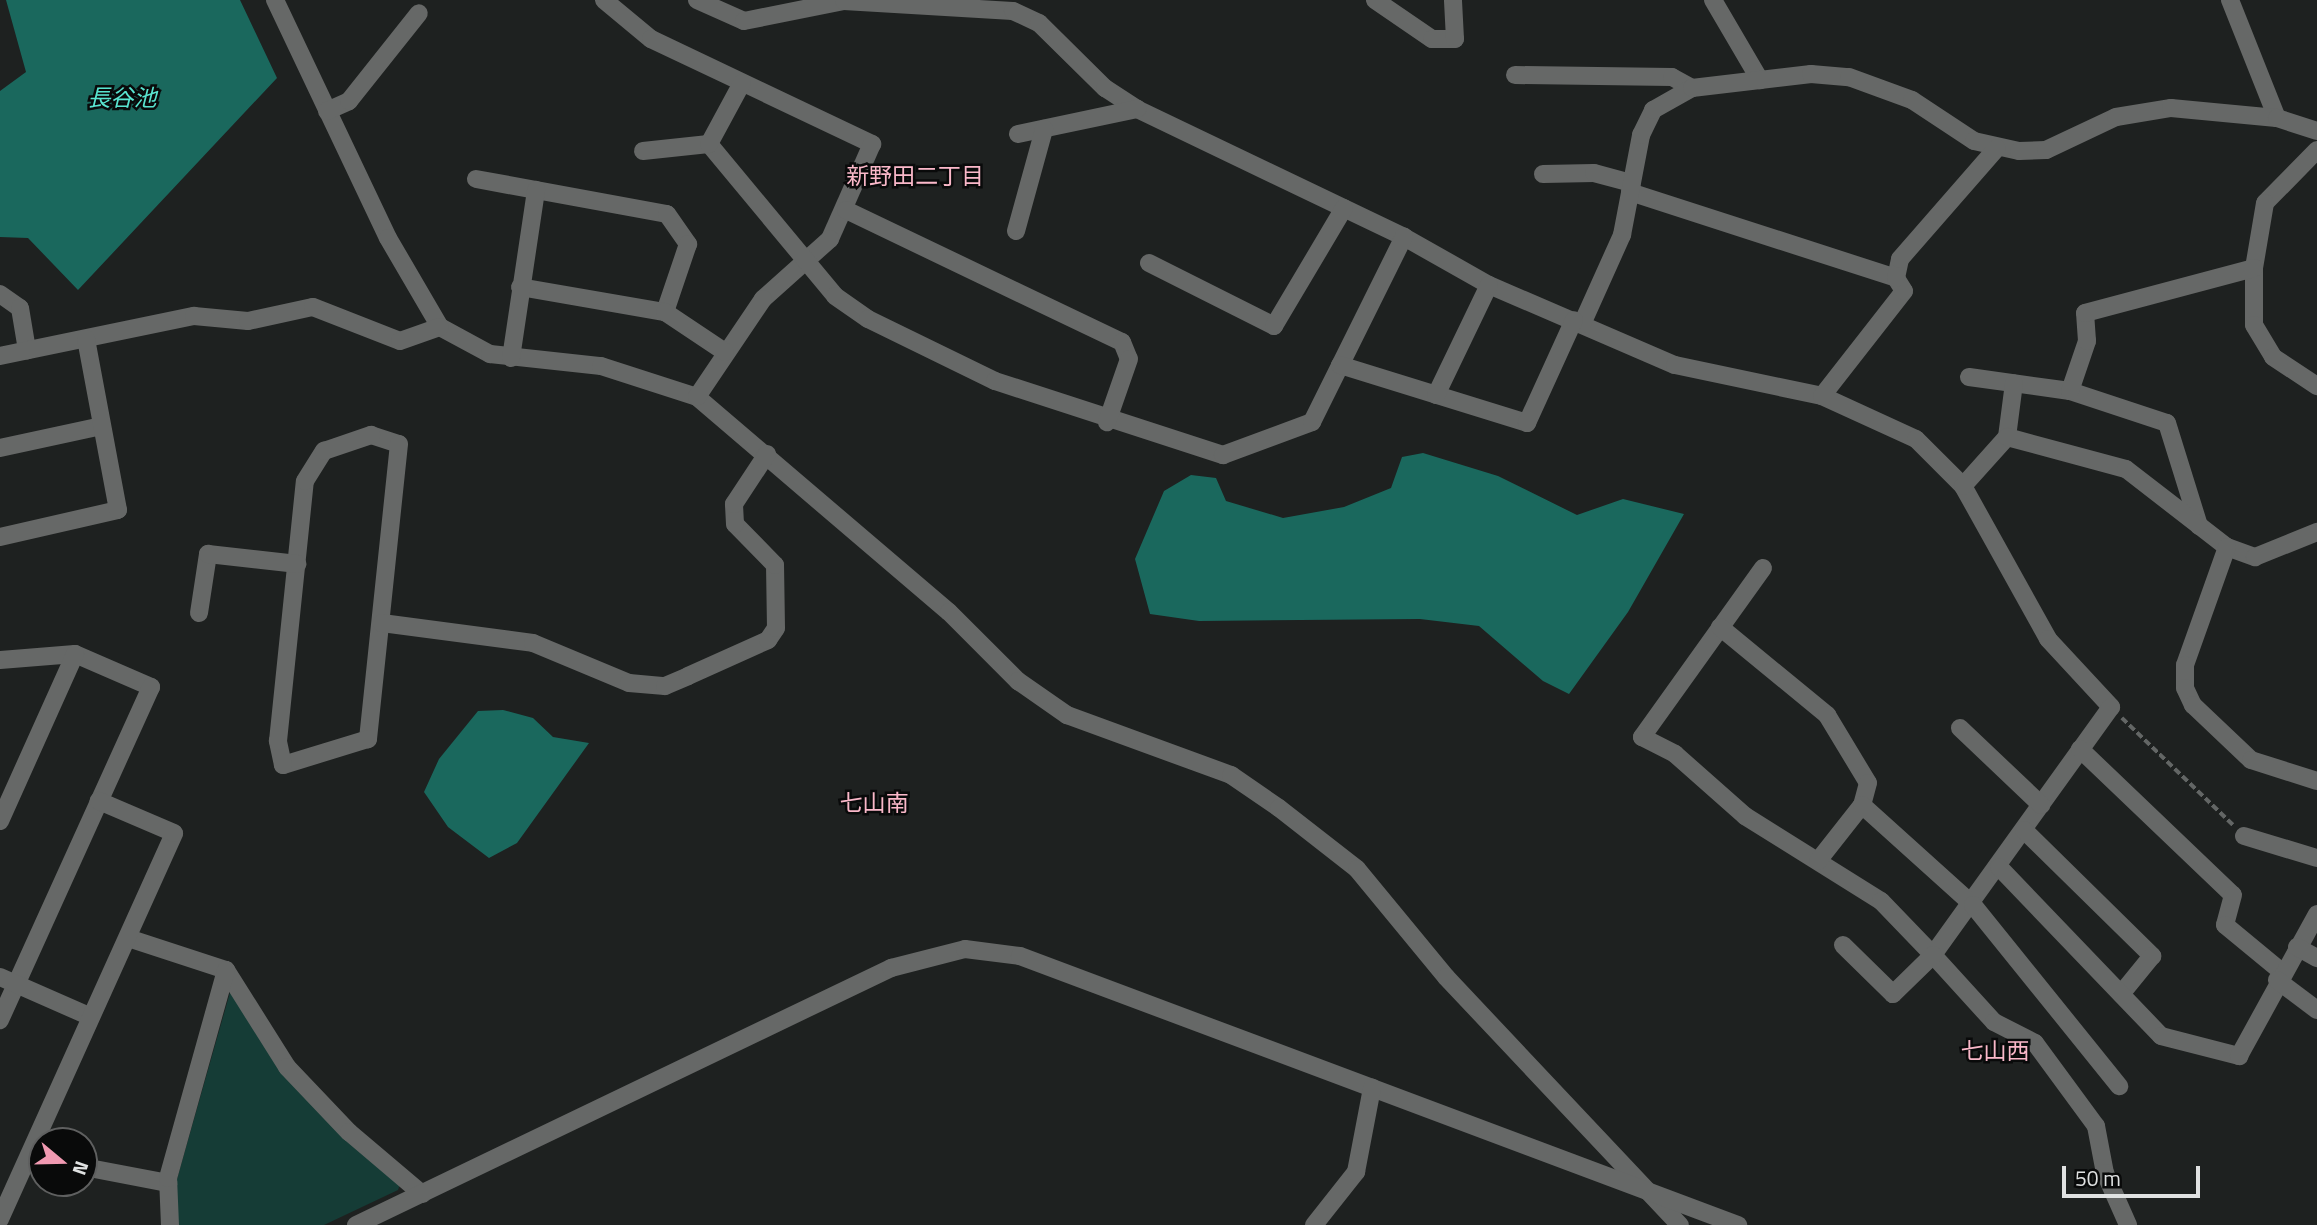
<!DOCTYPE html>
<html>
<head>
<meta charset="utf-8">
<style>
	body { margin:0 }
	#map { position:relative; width:2317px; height:1225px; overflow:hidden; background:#1e2120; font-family:"Titillium Web","Noto Sans JP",sans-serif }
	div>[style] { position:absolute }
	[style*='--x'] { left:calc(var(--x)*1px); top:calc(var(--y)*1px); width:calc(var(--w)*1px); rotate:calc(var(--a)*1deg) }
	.green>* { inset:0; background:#153c36 }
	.water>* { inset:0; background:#1a685d }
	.path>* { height:3.5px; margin-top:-1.75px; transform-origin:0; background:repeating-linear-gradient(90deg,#636665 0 7px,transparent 0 10.5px) }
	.minor>* { height:18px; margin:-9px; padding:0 9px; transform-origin:9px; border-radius:9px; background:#666867 }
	span { translate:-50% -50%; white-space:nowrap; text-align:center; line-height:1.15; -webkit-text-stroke:5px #090a0a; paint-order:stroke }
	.water-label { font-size:23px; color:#59e5d0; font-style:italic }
	.neighbourhood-label { font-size:23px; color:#fab8c9 }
	.north { position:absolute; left:28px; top:1127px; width:70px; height:70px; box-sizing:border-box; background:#090a0a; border:2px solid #5f6060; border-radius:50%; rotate:109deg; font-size:19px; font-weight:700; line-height:28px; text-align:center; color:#e0e2e2 }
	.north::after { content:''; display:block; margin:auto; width:24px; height:32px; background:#f19ab2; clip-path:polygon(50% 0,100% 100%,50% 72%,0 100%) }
	.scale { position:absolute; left:2062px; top:1166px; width:138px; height:32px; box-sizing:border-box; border:4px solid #e0e2e2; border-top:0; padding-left:9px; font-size:21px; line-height:24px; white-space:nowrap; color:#e0e2e2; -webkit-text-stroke:5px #090a0a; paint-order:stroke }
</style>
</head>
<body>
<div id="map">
	<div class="green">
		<i style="clip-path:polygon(231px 989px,277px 1063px,400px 1184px,398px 1190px,324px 1225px,177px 1225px,175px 1186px)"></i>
	</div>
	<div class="water">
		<i style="clip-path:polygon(6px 0,240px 0,277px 78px,78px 290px,28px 238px,0 237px,0 91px,26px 72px)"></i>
		<i style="clip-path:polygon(1423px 453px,1498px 476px,1577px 515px,1623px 499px,1684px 514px,1628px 612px,1569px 694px,1543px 681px,1479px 626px,1420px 619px,1199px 621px,1150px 614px,1135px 559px,1164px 491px,1191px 475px,1216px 478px,1226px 501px,1283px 518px,1344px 507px,1391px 488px,1402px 457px)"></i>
		<i style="clip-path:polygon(503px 710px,533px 718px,553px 737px,589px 743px,517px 843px,489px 858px,448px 827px,424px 792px,439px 759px,478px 711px)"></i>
	</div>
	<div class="path">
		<i style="--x:2122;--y:718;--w:154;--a:43.9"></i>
	</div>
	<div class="minor">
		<i style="--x:275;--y:0;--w:263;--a:64.6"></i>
		<i style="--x:388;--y:238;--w:103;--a:59.7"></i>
		<i style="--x:440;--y:327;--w:57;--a:28.4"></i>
		<i style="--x:490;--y:354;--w:112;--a:6.2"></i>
		<i style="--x:601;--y:366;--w:101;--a:17.9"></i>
		<i style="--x:697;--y:397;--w:331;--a:40.5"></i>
		<i style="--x:949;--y:612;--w:98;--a:45"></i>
		<i style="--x:1018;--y:681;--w:60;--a:34.8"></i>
		<i style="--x:1067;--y:715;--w:175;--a:20.1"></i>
		<i style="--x:1231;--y:775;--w:58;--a:34.5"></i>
		<i style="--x:1279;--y:808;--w:99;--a:38"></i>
		<i style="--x:1357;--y:869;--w:140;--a:50.5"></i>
		<i style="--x:1446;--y:977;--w:341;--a:46.7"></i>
		<i style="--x:604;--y:0;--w:61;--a:39.7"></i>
		<i style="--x:651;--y:39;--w:245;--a:25.4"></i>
		<i style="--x:872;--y:144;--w:104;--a:113.9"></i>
		<i style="--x:830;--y:239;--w:90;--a:138.2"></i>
		<i style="--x:763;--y:299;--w:118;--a:124"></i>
		<i style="--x:697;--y:0;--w:51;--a:24.1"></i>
		<i style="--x:744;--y:21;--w:102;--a:-11.3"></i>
		<i style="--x:844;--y:1;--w:169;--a:3.4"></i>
		<i style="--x:1013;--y:11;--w:29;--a:25"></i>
		<i style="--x:1039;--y:23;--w:93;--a:44.6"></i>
		<i style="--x:1105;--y:88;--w:38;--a:33"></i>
		<i style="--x:1137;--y:109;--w:296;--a:25.6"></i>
		<i style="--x:1404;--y:237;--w:98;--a:29.5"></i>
		<i style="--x:1489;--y:285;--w:202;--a:23.3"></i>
		<i style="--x:1675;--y:365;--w:150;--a:11.9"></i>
		<i style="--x:1822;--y:396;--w:103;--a:24.6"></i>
		<i style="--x:1916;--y:439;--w:66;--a:45"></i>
		<i style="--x:1963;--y:486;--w:175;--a:60.9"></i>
		<i style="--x:2048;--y:639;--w:93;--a:47.2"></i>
		<i style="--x:2111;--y:707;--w:305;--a:125.7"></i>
		<i style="--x:1933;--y:955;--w:91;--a:47.7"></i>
		<i style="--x:1994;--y:1022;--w:46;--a:27.1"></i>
		<i style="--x:2035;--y:1043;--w:103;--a:53.7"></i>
		<i style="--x:2096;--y:1126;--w:48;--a:79.2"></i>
		<i style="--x:2105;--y:1173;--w:57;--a:66.1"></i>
		<i style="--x:1375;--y:0;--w:69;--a:34.4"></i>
		<i style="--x:1432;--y:39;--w:23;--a:0"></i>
		<i style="--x:1455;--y:39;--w:39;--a:-93"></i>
		<i style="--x:1713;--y:0;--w:93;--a:59.6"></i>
		<i style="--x:2230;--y:0;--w:127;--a:68.3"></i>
		<i style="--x:1515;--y:75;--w:157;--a:0.7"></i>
		<i style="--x:1672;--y:77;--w:23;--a:29"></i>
		<i style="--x:327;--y:111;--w:24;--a:-24"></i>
		<i style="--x:349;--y:101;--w:112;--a:-51.5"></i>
		<i style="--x:1018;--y:134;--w:122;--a:-11.9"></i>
		<i style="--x:709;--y:144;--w:197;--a:50.3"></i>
		<i style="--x:835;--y:296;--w:40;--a:34.9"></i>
		<i style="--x:868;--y:319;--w:141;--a:26"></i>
		<i style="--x:995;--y:381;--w:240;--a:18"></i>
		<i style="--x:1223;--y:455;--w:95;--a:-20.3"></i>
		<i style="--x:1312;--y:422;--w:207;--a:-63.6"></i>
		<i style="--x:2317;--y:150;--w:74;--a:134.5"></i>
		<i style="--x:2265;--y:203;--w:66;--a:99.6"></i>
		<i style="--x:2254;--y:268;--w:57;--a:90"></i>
		<i style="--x:2254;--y:325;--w:37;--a:59"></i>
		<i style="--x:2273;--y:357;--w:53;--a:33.4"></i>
		<i style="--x:643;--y:151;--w:66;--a:-6.1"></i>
		<i style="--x:709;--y:144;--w:69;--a:-61.6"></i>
		<i style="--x:1543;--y:174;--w:51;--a:-1.1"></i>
		<i style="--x:1594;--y:173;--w:39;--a:15"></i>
		<i style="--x:476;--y:179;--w:194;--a:10.4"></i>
		<i style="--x:667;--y:214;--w:37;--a:55"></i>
		<i style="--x:688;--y:244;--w:72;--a:108.7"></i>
		<i style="--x:1630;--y:192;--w:280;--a:17.9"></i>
		<i style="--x:846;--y:210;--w:306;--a:25.6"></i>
		<i style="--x:1122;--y:342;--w:18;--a:68"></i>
		<i style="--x:1129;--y:359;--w:67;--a:109.2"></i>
		<i style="--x:1016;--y:231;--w:106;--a:-74.6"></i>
		<i style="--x:1149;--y:263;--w:140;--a:26.7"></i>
		<i style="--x:1274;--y:326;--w:137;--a:-59.3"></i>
		<i style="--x:520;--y:287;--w:147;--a:9.8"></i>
		<i style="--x:665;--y:312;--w:72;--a:33.7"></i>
		<i style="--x:0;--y:294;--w:24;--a:35"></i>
		<i style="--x:20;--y:308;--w:43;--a:80.5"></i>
		<i style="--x:1582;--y:324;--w:98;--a:-65.8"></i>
		<i style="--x:1622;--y:235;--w:102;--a:-79.2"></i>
		<i style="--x:1641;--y:135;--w:28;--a:-64"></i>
		<i style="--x:1653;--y:110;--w:45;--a:-29.4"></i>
		<i style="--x:1692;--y:88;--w:120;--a:-6.7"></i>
		<i style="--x:1811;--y:74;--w:38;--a:5"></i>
		<i style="--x:1849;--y:77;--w:67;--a:20.1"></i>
		<i style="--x:1912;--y:100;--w:74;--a:33.5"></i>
		<i style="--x:1974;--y:141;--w:46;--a:12.5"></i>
		<i style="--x:2019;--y:151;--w:27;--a:-2"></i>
		<i style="--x:2046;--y:150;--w:77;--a:-25.2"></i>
		<i style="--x:2116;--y:117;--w:56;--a:-9.3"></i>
		<i style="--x:2171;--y:108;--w:106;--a:5.4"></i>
		<i style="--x:2277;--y:118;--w:42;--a:18"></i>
		<i style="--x:0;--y:356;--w:198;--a:-11.7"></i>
		<i style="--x:194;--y:316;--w:54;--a:5.3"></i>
		<i style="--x:248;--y:321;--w:66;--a:-12.2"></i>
		<i style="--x:313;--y:307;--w:93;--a:21.3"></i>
		<i style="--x:400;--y:341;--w:42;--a:-19.3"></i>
		<i style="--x:511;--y:358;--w:170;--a:-81.5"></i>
		<i style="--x:1340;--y:365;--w:196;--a:17.2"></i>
		<i style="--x:1527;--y:423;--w:113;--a:-65.5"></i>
		<i style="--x:1969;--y:377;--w:102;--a:7.9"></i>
		<i style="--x:2070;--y:391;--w:102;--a:18.3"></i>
		<i style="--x:2167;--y:423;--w:108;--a:72.7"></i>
		<i style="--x:2070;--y:391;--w:53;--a:-71.2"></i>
		<i style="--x:2087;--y:341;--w:28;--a:-94"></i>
		<i style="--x:2085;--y:313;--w:175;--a:-14.9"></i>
		<i style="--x:1436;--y:395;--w:122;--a:-64.3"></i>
		<i style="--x:1822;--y:396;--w:133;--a:-52"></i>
		<i style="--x:1904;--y:291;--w:15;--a:-122"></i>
		<i style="--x:1896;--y:278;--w:19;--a:-78"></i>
		<i style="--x:1900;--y:259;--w:147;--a:-48.9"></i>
		<i style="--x:371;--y:435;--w:29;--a:18"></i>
		<i style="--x:399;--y:444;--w:297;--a:96"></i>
		<i style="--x:368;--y:739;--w:89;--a:163"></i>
		<i style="--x:283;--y:765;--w:25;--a:-102"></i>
		<i style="--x:278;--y:741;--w:261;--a:-84.1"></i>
		<i style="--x:305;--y:481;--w:36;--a:-58"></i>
		<i style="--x:324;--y:451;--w:50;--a:-18.8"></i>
		<i style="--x:2007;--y:437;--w:54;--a:-82.6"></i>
		<i style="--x:0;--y:448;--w:104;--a:-12.2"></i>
		<i style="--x:1963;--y:486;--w:66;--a:-48.1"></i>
		<i style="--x:2007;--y:437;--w:123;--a:15.1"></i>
		<i style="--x:2126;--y:469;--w:128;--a:37.7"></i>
		<i style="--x:2227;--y:547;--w:30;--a:20"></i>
		<i style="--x:2255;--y:557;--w:67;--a:-22"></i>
		<i style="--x:0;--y:537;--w:121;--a:-12.9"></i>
		<i style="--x:118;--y:510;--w:174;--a:-100.6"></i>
		<i style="--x:2227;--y:547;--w:125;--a:109.6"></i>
		<i style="--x:2185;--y:665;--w:23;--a:90"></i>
		<i style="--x:2185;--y:688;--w:19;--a:65"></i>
		<i style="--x:2193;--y:705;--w:80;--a:43.5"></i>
		<i style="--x:2251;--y:760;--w:69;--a:17.7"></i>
		<i style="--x:1763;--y:568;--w:208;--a:125.6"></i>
		<i style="--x:1642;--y:737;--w:37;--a:27"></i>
		<i style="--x:1675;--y:754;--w:94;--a:41.5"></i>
		<i style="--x:1745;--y:816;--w:160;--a:32"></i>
		<i style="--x:1881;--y:901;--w:75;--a:46.1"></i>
		<i style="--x:1933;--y:955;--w:56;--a:135.7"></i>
		<i style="--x:1893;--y:994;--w:70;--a:-135.6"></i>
		<i style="--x:199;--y:613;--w:60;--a:-81.3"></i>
		<i style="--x:208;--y:554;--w:90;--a:6.4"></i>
		<i style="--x:382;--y:623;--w:152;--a:7.5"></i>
		<i style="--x:533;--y:643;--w:104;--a:22.6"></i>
		<i style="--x:629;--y:683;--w:36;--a:5"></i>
		<i style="--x:665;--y:686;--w:25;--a:-23"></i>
		<i style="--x:688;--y:676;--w:88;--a:-24.2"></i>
		<i style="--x:768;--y:640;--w:14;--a:-56"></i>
		<i style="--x:776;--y:628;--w:63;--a:-90.9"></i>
		<i style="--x:775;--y:565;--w:57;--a:-134.3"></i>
		<i style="--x:735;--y:524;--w:20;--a:-93"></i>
		<i style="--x:734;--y:504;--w:60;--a:-56.6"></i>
		<i style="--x:1720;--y:627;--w:139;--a:39.4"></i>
		<i style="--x:1827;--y:715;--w:79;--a:58.9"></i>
		<i style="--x:1868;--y:783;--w:23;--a:105"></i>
		<i style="--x:1862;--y:805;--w:71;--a:128.2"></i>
		<i style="--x:0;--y:660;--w:75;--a:-4.6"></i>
		<i style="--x:75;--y:654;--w:83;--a:23.5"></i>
		<i style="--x:151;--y:687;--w:366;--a:114.4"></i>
		<i style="--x:1960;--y:728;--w:112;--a:43.5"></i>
		<i style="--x:2080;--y:749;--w:211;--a:43.7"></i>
		<i style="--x:2233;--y:895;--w:31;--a:105"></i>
		<i style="--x:2225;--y:925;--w:74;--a:39.5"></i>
		<i style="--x:1862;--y:805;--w:149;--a:42"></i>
		<i style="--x:1973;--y:905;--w:233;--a:51.1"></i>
		<i style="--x:0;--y:821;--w:183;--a:-65.8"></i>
		<i style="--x:2024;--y:830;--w:180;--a:44.5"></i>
		<i style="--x:2152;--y:956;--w:49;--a:129.2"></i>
		<i style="--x:2244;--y:836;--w:76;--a:16.8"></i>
		<i style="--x:1999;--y:867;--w:234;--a:46.2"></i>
		<i style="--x:2161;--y:1036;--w:81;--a:14.4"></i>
		<i style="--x:2239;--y:1056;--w:162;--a:-61.2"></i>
		<i style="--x:128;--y:938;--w:103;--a:18.1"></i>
		<i style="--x:226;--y:970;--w:115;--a:57.8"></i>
		<i style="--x:287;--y:1067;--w:90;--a:46.4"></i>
		<i style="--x:349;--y:1132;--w:96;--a:40.3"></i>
		<i style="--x:2297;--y:947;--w:23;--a:29"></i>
		<i style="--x:0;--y:977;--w:99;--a:23.7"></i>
		<i style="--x:2277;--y:980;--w:50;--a:36.9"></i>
		<i style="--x:84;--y:1167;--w:86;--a:10.8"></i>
		<i style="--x:0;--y:1219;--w:423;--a:-65.7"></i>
		<i style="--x:174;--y:833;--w:82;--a:-156.9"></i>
		<i style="--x:170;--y:1225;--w:47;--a:-92.4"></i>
		<i style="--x:168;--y:1178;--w:216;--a:-74.4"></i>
		<i style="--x:356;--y:1225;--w:594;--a:-25.66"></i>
		<i style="--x:891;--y:968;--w:76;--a:-14.4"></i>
		<i style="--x:965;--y:949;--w:55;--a:7.3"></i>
		<i style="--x:1020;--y:956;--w:767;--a:20.54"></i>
		<i style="--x:1314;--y:1225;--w:68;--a:-51.6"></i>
		<i style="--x:1356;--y:1172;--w:86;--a:-79.2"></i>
	</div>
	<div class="water-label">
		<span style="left:122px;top:98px">長谷池</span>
	</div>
	<div class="neighbourhood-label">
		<span style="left:915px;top:176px">新野田二丁目</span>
		<span style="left:874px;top:803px">七山南</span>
		<span style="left:1995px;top:1051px">七山西</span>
	</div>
	<div class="north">N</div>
	<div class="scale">50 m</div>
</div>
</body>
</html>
